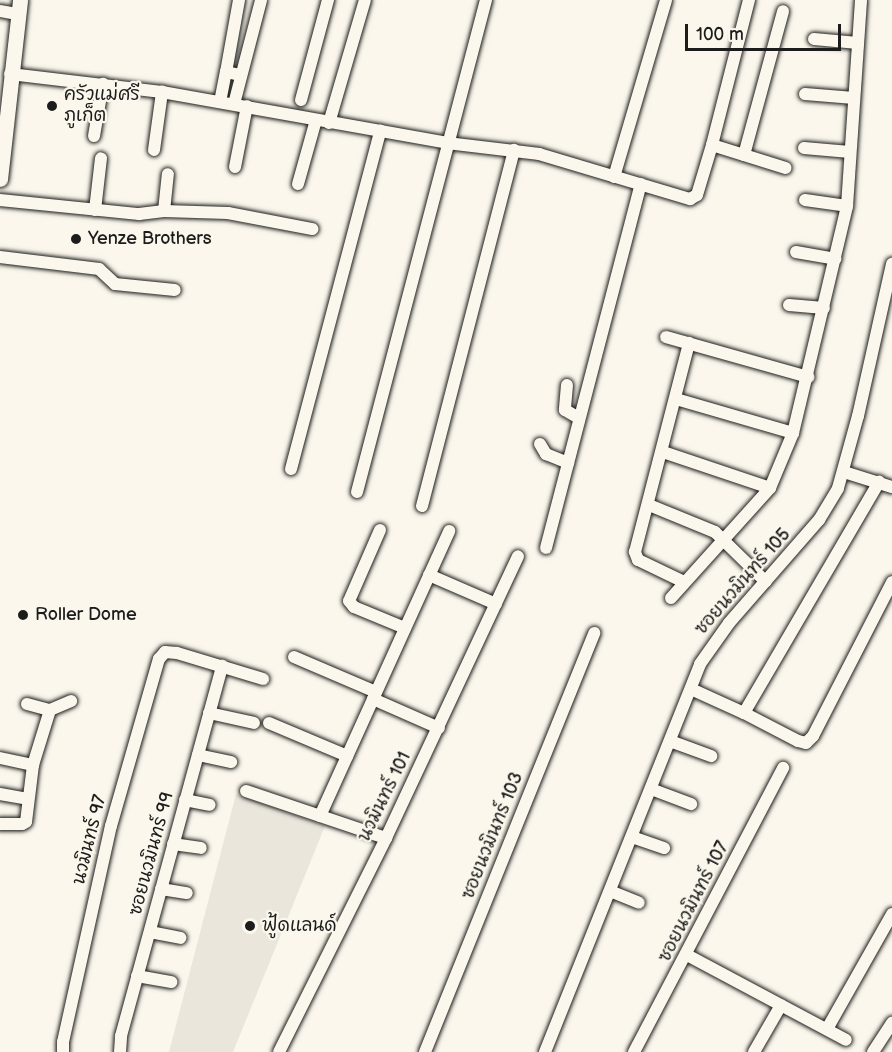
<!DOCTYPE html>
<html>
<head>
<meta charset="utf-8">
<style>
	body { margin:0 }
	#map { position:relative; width:892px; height:1052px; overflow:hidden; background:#fbf7ec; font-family:"Balsamiq Sans","Playpen Sans Thai",sans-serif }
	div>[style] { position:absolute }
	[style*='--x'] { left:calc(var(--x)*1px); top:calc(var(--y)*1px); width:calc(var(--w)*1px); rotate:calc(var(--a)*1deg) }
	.built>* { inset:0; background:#eae6dc }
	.roads { filter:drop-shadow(0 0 2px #1c1c1c) drop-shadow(0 0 2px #1c1c1c) }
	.minor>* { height:12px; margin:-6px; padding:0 6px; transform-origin:6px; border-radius:6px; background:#fbf7ec }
	.tertiary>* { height:15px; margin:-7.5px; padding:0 7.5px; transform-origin:7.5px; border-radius:7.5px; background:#fbf7ec }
	.dots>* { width:16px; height:16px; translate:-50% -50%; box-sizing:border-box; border:3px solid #fbf7ec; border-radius:50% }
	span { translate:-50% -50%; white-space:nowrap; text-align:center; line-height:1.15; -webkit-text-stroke:4.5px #fbf7ec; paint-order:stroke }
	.poi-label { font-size:18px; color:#1c1c1c }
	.left { translate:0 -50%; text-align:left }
	.street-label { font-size:18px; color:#1c1c1c }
	.scale { position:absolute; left:685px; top:24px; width:156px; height:27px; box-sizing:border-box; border:3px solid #1c1c1c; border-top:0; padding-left:8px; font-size:18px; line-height:21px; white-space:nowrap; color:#1c1c1c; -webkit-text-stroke:4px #fbf7ec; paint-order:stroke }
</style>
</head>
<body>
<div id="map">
	<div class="built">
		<i style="clip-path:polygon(236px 794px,325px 826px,233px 1052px,169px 1052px)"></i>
	</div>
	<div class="roads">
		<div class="minor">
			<i style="--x:239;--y:0;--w:73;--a:100.2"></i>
			<i style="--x:226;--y:72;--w:14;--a:12"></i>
			<i style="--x:0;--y:11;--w:17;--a:10"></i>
			<i style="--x:814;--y:39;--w:44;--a:5.2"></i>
			<i style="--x:10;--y:74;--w:153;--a:6.8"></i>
			<i style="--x:162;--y:92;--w:290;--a:10.1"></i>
			<i style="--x:447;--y:143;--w:93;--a:6.8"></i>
			<i style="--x:539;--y:154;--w:158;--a:16.6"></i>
			<i style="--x:690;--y:199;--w:8;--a:-30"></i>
			<i style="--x:697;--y:195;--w:52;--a:-73.3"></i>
			<i style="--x:712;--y:145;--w:150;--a:-75.7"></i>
			<i style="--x:805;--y:94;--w:49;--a:4.7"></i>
			<i style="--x:301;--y:100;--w:104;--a:-74.9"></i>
			<i style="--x:220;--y:102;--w:31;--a:-79"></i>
			<i style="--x:234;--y:104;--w:107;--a:-75.4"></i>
			<i style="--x:329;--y:123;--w:128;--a:-73.7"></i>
			<i style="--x:94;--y:136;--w:53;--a:-80.2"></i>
			<i style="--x:712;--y:145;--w:77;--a:17.3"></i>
			<i style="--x:804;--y:148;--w:46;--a:5"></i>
			<i style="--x:154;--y:150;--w:59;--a:-82.1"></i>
			<i style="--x:744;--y:155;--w:149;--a:-74.8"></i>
			<i style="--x:235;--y:167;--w:62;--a:-78.9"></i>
			<i style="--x:614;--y:177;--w:184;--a:-73.6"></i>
			<i style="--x:298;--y:184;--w:66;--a:-74.3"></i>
			<i style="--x:0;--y:200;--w:140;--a:5.8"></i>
			<i style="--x:139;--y:214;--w:25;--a:-7"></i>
			<i style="--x:164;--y:211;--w:64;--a:1.8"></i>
			<i style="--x:228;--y:213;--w:86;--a:10.8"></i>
			<i style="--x:805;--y:200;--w:42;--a:8.1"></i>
			<i style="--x:95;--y:210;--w:52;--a:-83.4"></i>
			<i style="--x:164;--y:211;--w:37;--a:-84"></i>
			<i style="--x:796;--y:252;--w:40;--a:10"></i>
			<i style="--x:0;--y:257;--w:100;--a:6.9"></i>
			<i style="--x:99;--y:269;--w:22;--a:43"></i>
			<i style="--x:115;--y:284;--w:60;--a:5.7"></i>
			<i style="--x:789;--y:305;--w:35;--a:5"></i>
			<i style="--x:666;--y:337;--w:148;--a:15.7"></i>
			<i style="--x:567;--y:385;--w:25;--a:95"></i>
			<i style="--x:565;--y:410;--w:16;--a:30"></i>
			<i style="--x:676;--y:399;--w:122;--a:16.2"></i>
			<i style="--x:540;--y:444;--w:12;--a:59"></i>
			<i style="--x:546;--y:454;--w:24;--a:22"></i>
			<i style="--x:663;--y:452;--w:113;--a:18.6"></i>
			<i style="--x:291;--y:469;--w:350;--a:-75.2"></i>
			<i style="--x:844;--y:472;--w:50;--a:17.4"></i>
			<i style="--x:357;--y:492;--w:509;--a:-75.31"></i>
			<i style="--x:649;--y:505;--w:71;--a:22.2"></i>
			<i style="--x:715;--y:532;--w:71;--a:44.4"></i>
			<i style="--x:422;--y:506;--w:368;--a:-75.5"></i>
			<i style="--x:380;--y:530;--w:77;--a:113.6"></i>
			<i style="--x:349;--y:601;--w:8;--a:50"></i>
			<i style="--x:354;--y:607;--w:55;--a:22.4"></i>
			<i style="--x:546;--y:548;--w:376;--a:-75.4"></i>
			<i style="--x:429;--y:575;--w:73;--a:23.4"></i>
			<i style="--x:684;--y:582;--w:51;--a:-154.4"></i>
			<i style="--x:638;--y:560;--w:9;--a:-111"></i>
			<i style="--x:635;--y:552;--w:216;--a:-75.5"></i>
			<i style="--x:671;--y:598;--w:148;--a:-48"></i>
			<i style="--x:770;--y:488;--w:60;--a:-67.3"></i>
			<i style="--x:793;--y:433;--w:233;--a:-76.6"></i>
			<i style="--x:847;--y:206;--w:206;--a:-86.1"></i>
			<i style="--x:294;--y:657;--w:89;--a:23.1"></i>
			<i style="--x:691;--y:689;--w:58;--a:24.4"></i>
			<i style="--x:744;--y:713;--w:61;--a:27.4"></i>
			<i style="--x:798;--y:741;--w:8;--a:14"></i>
			<i style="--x:806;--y:743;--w:10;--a:-45"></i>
			<i style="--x:813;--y:736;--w:173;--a:-62.8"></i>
			<i style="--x:373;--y:699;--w:72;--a:23.7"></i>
			<i style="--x:27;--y:704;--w:24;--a:15"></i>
			<i style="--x:50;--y:710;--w:58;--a:107.2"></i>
			<i style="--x:50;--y:710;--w:23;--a:-23"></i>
			<i style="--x:209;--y:713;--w:46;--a:12.5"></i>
			<i style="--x:744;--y:713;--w:268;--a:-59.7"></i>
			<i style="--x:269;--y:723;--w:85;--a:22.9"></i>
			<i style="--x:670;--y:741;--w:44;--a:20.1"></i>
			<i style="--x:198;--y:755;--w:34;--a:12"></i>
			<i style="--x:0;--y:758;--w:34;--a:12"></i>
			<i style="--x:33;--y:765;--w:57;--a:97"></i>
			<i style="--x:26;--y:822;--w:4;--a:153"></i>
			<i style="--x:22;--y:824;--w:22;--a:180"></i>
			<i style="--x:651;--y:789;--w:43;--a:20.6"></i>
			<i style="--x:246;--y:791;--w:148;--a:18.6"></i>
			<i style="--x:0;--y:794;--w:28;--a:10"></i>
			<i style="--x:185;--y:800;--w:25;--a:11"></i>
			<i style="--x:320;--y:816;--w:313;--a:-65.6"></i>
			<i style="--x:632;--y:837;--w:34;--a:19"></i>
			<i style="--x:173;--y:844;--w:28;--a:8"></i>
			<i style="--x:161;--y:889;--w:26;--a:9"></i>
			<i style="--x:610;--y:891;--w:31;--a:22"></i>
			<i style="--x:150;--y:932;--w:31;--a:11"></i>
			<i style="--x:687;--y:955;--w:180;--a:28.1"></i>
			<i style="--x:137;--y:976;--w:35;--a:10"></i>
			<i style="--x:827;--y:1029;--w:132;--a:-60.5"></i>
			<i style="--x:63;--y:1052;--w:10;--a:-90"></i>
			<i style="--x:63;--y:1042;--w:221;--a:-77.5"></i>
			<i style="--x:111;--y:826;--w:174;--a:-74"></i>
			<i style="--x:159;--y:659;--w:9;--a:-49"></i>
			<i style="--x:165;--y:652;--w:12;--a:5"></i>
			<i style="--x:177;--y:653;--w:90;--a:16.8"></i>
			<i style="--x:120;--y:1052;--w:16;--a:-86"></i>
			<i style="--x:121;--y:1036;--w:384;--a:-74.7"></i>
			<i style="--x:279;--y:1052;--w:239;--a:-63.4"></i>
			<i style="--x:386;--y:838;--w:311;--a:-64.9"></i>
			<i style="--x:425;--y:1052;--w:452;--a:-68"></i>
			<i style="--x:545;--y:1052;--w:418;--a:-68.2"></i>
			<i style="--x:700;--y:664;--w:50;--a:-54.7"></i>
			<i style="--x:729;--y:623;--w:137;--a:-48.9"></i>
			<i style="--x:819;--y:520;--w:37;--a:-59"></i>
			<i style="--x:838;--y:488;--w:75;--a:-74.5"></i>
			<i style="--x:858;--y:416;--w:156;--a:-77.4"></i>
			<i style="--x:634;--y:1052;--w:321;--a:-62.3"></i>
			<i style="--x:754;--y:1052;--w:54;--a:-60.1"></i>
			<i style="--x:873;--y:1052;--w:35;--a:-57"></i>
		</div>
		<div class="tertiary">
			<i style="--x:0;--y:179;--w:180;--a:-83.6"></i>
		</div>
	</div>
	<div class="dots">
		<i style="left:52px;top:106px;background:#1c1c1c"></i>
		<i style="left:76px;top:239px;background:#1c1c1c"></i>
		<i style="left:23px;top:615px;background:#1c1c1c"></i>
		<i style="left:250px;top:926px;background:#1c1c1c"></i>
	</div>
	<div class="poi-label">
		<span class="left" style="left:64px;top:106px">ครัวแม่ศรี<br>ภูเก็ต</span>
		<span class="left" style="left:88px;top:239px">Yenze Brothers</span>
		<span class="left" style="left:35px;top:615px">Roller Dome</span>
		<span class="left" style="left:262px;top:926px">ฟู้ดแลนด์</span>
	</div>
	<div class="street-label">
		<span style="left:743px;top:582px;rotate:-49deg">ซอยนวมินทร์ 105</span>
		<span style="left:385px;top:797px;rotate:-64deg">นวมินทร์ 101</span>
		<span style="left:493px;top:836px;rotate:-68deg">ซอยนวมินทร์ 103</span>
		<span style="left:90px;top:840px;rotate:-76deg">นวมินทร์ 97</span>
		<span style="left:152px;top:854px;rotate:-75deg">ซอยนวมินทร์ 99</span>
		<span style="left:694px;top:902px;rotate:-63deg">ซอยนวมินทร์ 107</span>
	</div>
	<div class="scale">100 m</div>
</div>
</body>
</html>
